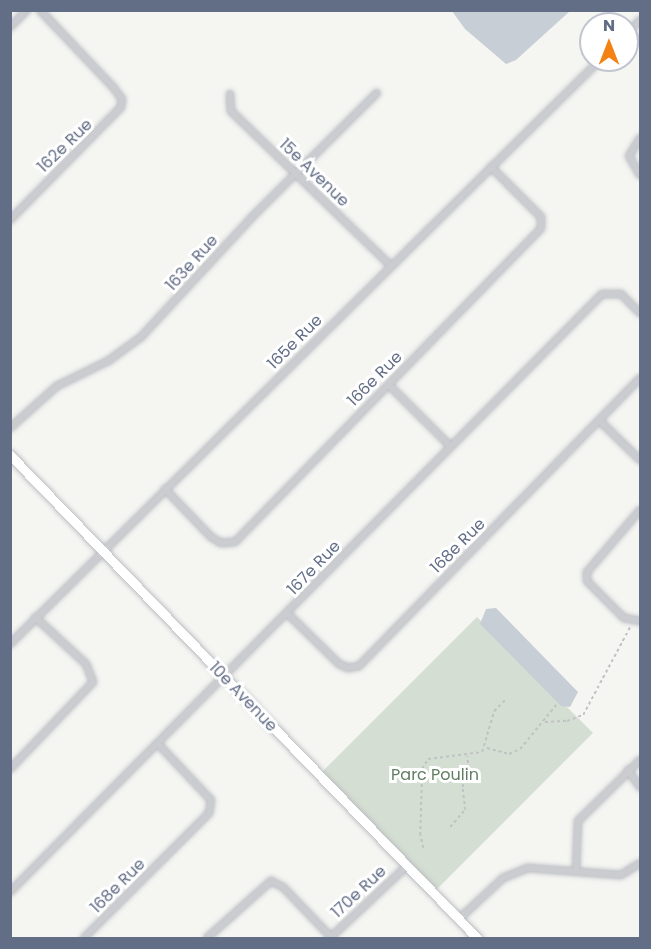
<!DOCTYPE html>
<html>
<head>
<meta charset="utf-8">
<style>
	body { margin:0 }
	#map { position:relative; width:651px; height:949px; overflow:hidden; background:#f5f6f2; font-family:Poppins,sans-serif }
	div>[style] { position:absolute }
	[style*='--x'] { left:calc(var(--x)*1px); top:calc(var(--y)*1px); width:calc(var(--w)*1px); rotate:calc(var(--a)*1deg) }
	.green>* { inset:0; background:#d4ded2; transform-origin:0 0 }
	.water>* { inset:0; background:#c8ced5 }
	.path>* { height:1.5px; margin-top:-0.75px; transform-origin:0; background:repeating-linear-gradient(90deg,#c0c2c4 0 3px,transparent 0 6px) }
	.roads { filter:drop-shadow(0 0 2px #bcbec4) drop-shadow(0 0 2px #bcbec4) }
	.street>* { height:6px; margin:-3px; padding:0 3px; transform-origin:3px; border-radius:3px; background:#caccd0 }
	.secondary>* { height:9px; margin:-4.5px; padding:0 4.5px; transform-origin:4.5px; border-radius:4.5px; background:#fff }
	span { translate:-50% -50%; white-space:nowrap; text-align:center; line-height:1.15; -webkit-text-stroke:6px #fff; paint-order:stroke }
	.street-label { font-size:16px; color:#626d86 }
	.park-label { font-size:16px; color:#617d63 }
	.frame { position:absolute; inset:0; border:12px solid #626d86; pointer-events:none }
	.north { position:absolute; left:579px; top:12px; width:60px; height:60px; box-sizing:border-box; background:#fff; border:2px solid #c0c5cf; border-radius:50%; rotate:0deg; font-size:16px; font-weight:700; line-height:24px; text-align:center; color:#626d86 }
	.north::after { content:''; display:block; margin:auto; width:21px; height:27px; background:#f48114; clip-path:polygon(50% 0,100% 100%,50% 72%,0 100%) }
</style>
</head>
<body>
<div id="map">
	<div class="green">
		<i style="left:477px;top:617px;width:164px;height:223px;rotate:45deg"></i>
	</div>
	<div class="water">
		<i style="clip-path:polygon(452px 11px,570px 11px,516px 60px,506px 64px,465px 29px)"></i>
		<i style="clip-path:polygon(496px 608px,578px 692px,570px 707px,561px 706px,480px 624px,486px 609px)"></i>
	</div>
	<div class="path">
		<i style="--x:545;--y:722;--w:22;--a:-3"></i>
		<i style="--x:567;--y:721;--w:17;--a:-21"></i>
		<i style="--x:583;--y:715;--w:100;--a:-61.9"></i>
		<i style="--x:487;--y:748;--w:23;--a:15"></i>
		<i style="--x:509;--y:754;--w:12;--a:-24"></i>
		<i style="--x:520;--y:749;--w:57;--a:-50.7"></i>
		<i style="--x:450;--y:827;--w:23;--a:-49"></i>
		<i style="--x:465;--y:810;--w:23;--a:-97"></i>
		<i style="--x:462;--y:787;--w:14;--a:-60"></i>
		<i style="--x:469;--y:775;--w:19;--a:-96"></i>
		<i style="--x:423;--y:848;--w:13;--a:-103"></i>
		<i style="--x:420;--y:835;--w:66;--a:-88.3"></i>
		<i style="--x:422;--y:769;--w:12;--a:-59"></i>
		<i style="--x:428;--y:759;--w:54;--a:-7.4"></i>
		<i style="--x:482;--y:752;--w:43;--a:-73.7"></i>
		<i style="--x:494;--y:711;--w:16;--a:-45"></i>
	</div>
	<div class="roads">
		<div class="street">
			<i style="--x:10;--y:27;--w:24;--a:-45"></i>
			<i style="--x:629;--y:31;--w:16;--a:45"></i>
			<i style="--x:627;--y:33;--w:18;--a:-45"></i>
			<i style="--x:230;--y:94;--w:17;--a:87"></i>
			<i style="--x:231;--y:111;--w:223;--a:44.1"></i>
			<i style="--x:640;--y:138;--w:21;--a:121"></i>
			<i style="--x:629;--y:156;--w:22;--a:60"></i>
			<i style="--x:10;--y:220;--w:158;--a:-45.5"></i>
			<i style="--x:121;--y:107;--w:8;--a:-83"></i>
			<i style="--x:122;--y:99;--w:15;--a:-127"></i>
			<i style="--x:113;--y:87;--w:106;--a:-133.5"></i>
			<i style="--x:389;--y:385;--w:86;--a:45"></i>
			<i style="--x:600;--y:421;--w:56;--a:44.3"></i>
			<i style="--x:10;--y:428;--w:63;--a:-41.8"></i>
			<i style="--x:57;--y:386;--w:57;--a:-26.1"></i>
			<i style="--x:108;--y:361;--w:41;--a:-36"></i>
			<i style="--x:141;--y:337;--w:163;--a:-47.2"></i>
			<i style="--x:252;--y:217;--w:176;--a:-44.8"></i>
			<i style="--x:165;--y:489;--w:66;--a:46.2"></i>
			<i style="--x:211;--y:537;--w:12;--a:31"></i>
			<i style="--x:221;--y:543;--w:14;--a:-4"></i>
			<i style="--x:235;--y:542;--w:438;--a:-45.7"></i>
			<i style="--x:541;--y:228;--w:11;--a:-90"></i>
			<i style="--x:541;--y:217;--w:71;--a:-135"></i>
			<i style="--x:640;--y:510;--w:82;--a:130.5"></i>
			<i style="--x:587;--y:572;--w:9;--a:90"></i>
			<i style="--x:587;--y:581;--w:52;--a:45"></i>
			<i style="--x:624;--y:618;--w:16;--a:11"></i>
			<i style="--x:288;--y:614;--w:71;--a:44.4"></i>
			<i style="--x:339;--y:664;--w:10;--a:24"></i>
			<i style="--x:348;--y:668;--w:11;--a:-10"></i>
			<i style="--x:359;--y:666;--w:402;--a:-45.7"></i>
			<i style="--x:10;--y:644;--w:830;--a:-44.71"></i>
			<i style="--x:10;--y:769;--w:120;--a:-46.3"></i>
			<i style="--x:93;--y:682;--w:19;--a:-111"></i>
			<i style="--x:86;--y:664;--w:69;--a:-137.3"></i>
			<i style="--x:628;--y:770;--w:21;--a:55"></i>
			<i style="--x:576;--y:871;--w:50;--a:-87.7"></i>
			<i style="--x:578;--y:821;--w:87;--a:-44.5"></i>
			<i style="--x:10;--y:892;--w:841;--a:-45.29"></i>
			<i style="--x:602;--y:294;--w:19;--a:0"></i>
			<i style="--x:621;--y:294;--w:27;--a:45"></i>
			<i style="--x:459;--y:919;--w:60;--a:-43"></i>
			<i style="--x:503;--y:878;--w:27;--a:-22"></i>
			<i style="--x:528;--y:868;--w:93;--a:4.3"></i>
			<i style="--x:621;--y:875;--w:22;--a:-32"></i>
			<i style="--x:84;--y:938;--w:177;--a:-45"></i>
			<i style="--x:209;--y:813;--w:13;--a:-81"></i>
			<i style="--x:211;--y:800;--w:77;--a:-133.4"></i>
			<i style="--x:207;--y:938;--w:86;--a:-41.7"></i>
			<i style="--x:271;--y:881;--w:13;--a:27"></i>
			<i style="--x:283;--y:887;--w:69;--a:46.2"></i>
			<i style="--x:330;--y:938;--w:105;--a:-43.1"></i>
		</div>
		<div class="secondary">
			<i style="--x:10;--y:455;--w:672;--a:45.96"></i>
		</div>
	</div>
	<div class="street-label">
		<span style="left:65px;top:146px;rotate:-44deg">162e Rue</span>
		<span style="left:314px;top:173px;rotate:44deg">15e Avenue</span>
		<span style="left:192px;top:263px;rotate:-48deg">163e Rue</span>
		<span style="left:295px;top:342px;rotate:-45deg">165e Rue</span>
		<span style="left:375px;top:379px;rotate:-45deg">166e Rue</span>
		<span style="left:458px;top:546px;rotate:-45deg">168e Rue</span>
		<span style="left:314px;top:568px;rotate:-46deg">167e Rue</span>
		<span style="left:243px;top:697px;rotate:46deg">10e Avenue</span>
		<span style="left:118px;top:886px;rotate:-45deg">168e Rue</span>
		<span style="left:359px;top:892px;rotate:-43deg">170e Rue</span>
	</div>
	<div class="park-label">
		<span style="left:435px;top:775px">Parc Poulin</span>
	</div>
	<div class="frame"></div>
	<div class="north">N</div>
</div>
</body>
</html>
